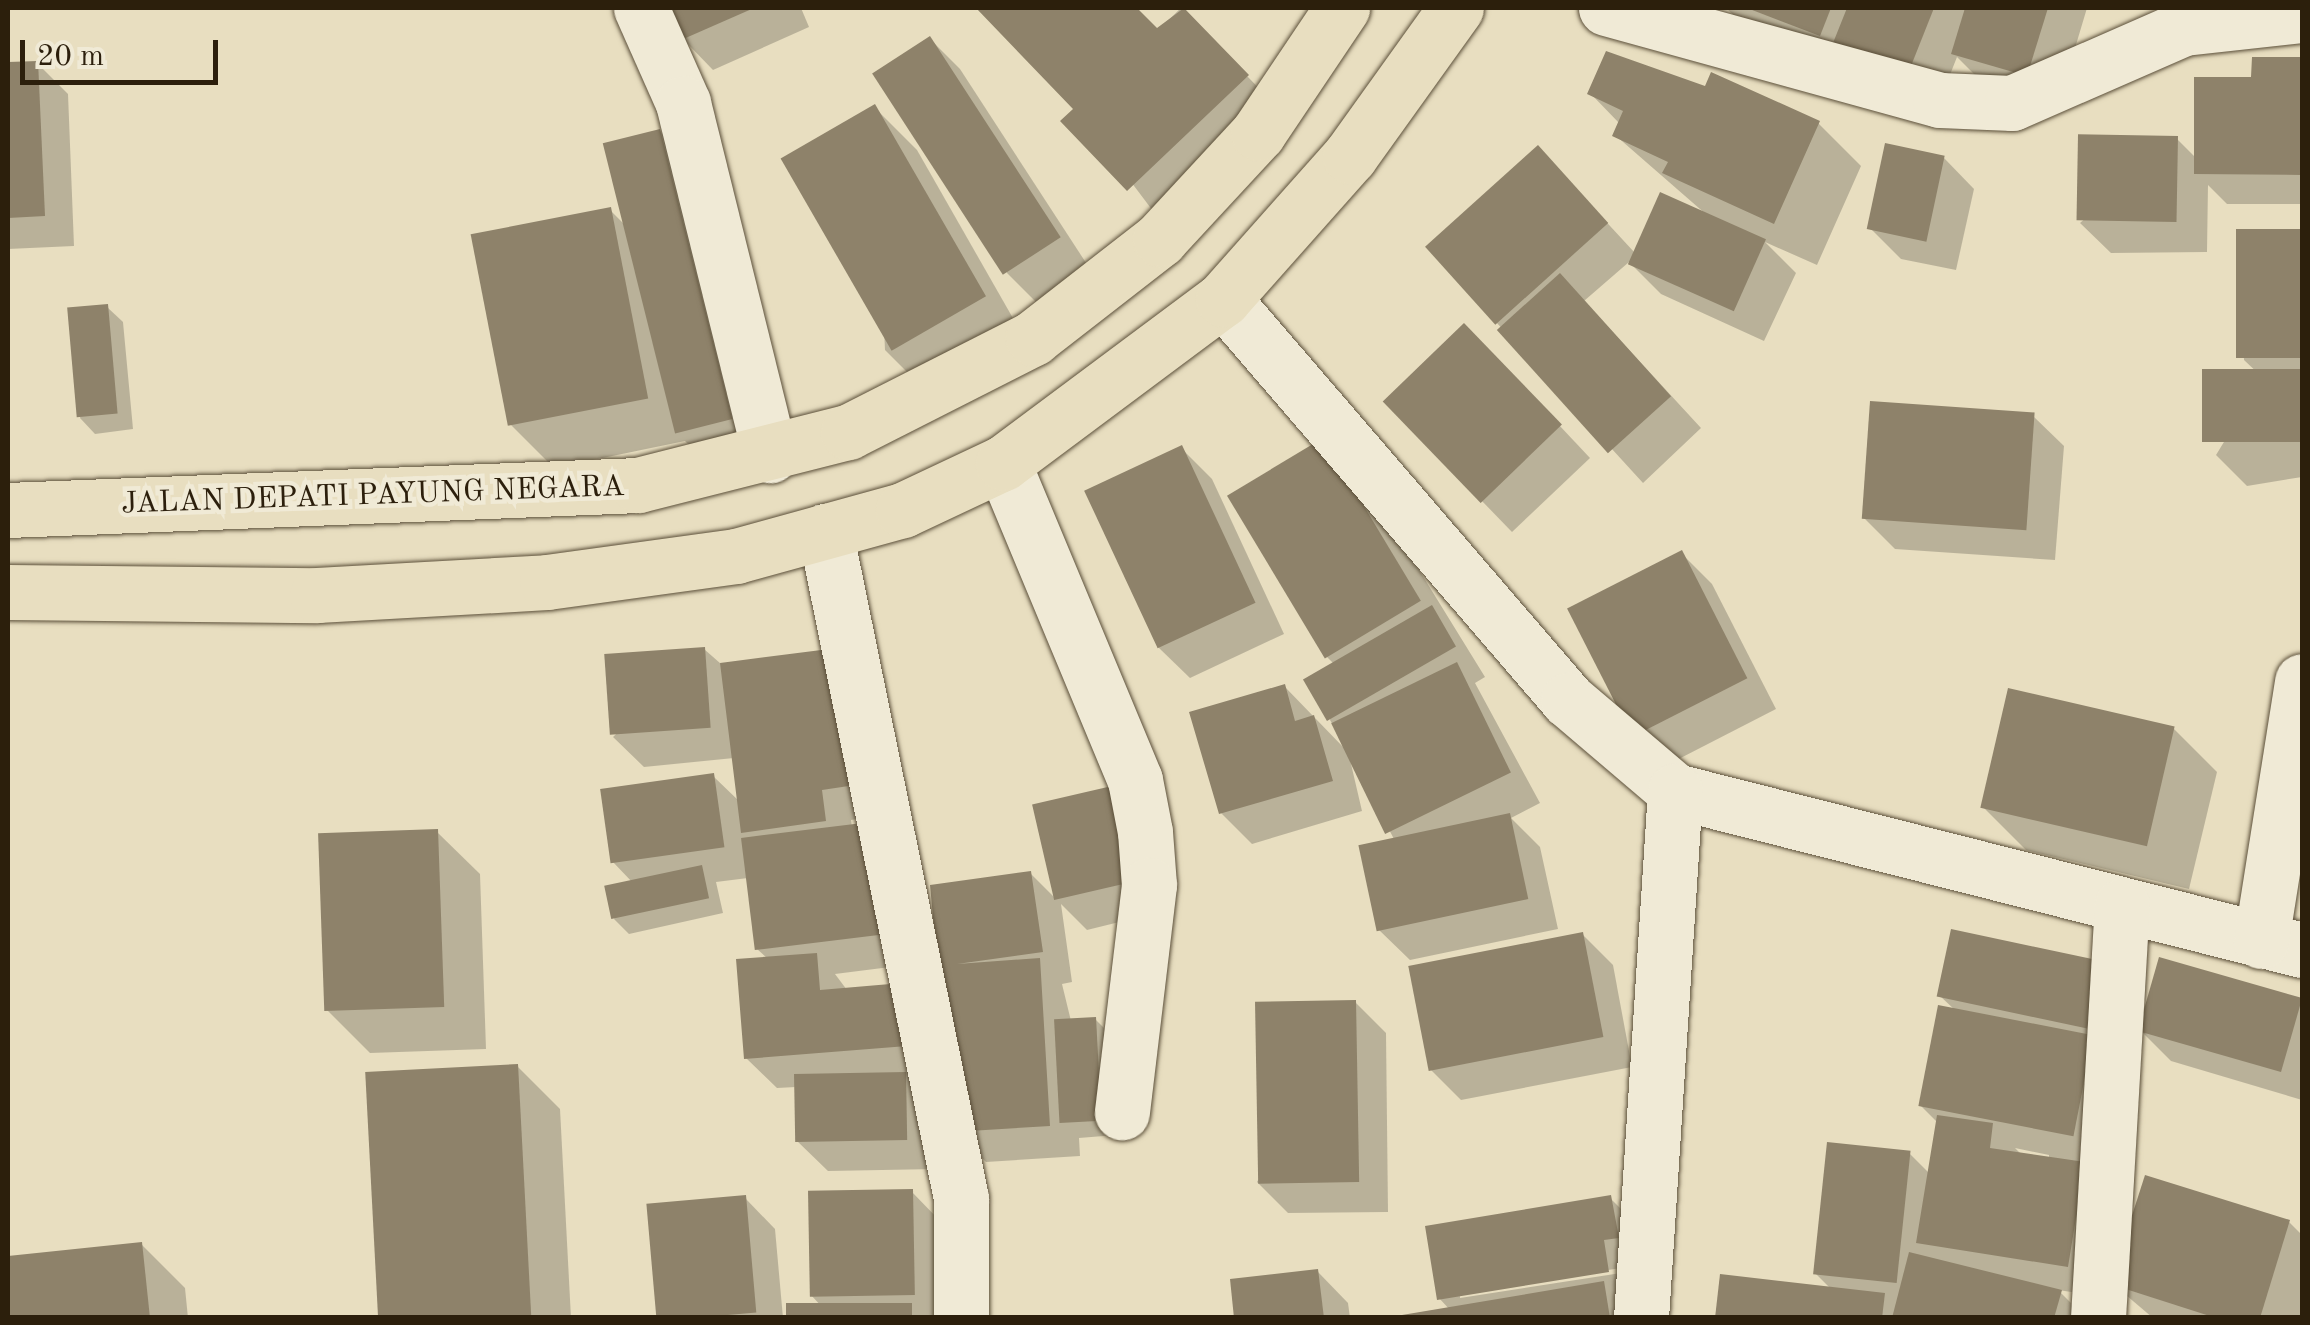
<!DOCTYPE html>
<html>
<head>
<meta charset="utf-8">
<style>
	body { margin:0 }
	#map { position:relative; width:2310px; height:1325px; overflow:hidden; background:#e8dec0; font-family:"Old Standard TT",serif }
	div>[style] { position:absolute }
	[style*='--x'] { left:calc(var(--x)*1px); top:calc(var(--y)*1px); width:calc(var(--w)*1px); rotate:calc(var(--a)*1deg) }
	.shadow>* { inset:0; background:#0003 }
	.building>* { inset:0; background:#8e826a; transform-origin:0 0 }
	.roads { filter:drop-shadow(0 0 2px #5b4f39) drop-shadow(0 0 2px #5b4f39) }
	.minor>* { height:55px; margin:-27.5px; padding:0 27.5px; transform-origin:27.5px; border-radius:27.5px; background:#f0ead6 }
	.highway>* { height:55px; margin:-27.5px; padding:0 27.5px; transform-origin:27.5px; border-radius:27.5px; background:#e8dec0 }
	span { translate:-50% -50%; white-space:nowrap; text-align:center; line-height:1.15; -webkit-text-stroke:9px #f0ead6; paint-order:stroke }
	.street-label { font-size:30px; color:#2c1f0c }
	.frame { position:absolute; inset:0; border:10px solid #2c1f0c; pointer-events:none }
	.scale { position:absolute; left:20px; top:40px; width:198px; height:45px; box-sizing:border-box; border:5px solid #2c1f0c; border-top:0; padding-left:12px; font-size:30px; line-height:35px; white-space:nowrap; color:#2c1f0c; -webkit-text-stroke:8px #f0ead6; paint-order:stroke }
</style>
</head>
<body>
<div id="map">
	<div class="shadow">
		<i style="clip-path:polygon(669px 8px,801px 8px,809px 27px,713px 70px,683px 39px)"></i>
		<i style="clip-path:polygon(980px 8px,1134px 8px,1157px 31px,1181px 8px,1277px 107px,1159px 219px,1076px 109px)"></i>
		<i style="clip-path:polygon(1726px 8px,2087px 8px,2058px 105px,1984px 84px,1957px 57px,1940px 100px,1742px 23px)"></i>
		<i style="clip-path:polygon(930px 39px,960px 69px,1090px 269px,1038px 304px,1007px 273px)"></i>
		<i style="clip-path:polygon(2254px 60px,2302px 60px,2302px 204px,2227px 204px,2208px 185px,2207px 252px,2111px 253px,2080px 223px,2177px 139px,2196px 158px,2254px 80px)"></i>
		<i style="clip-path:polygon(37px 63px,68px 94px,74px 246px,8px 249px,8px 65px)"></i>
		<i style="clip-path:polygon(1706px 89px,1818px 123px,1861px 166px,1817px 265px,1765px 242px,1796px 273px,1764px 341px,1661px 294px,1629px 262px,1584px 301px,1701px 428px,1643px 483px,1496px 322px,1538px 148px,1635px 253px,1708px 216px,1615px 135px,1620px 124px,1590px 93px)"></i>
		<i style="clip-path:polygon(874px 107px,917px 150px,1026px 341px,928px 393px,885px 350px)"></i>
		<i style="clip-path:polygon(660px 131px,690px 162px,761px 449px,707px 463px,685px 441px,554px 468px,511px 425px,610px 210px,625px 225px)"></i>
		<i style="clip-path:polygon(1944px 158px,1974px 189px,1956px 270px,1901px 259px,1870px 228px)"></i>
		<i style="clip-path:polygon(2302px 231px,2302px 477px,2247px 486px,2216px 455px,2263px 378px,2244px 360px,2239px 235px)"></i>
		<i style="clip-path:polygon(107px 307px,123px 322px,133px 429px,95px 434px,80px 418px)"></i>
		<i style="clip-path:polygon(1495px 357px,1590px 458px,1512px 532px,1386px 402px)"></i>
		<i style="clip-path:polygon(2033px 416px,2064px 446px,2055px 560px,1895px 549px,1864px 518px)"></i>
		<i style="clip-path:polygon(1181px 448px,1212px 479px,1284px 634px,1190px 678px,1159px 648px)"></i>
		<i style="clip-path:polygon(1366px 484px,1485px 677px,1475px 683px,1540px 803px,1511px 818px,1540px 847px,1558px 929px,1410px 960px,1379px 930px,1395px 841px,1348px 751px,1362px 811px,1252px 844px,1221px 813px,1284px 686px,1347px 751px,1330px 720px,1335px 665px,1327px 657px)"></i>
		<i style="clip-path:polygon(1681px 553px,1712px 584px,1776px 709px,1667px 765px,1636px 735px)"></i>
		<i style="clip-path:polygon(704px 649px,892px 814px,851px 820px,852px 827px,922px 963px,835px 974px,847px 990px,901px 986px,937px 1169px,828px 1171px,797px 1141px,796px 1087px,777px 1088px,746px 1058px,768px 959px,757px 949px,748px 878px,716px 882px,723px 913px,629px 934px,614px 919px,633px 883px,612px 861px,713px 776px,740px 802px,734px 758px,644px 767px,613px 737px)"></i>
		<i style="clip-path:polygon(2174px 729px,2217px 772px,2189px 889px,2026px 850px,1983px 807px)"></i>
		<i style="clip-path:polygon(1035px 808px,1164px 911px,1087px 930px,1061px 904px,1072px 982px,1062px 984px,1071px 1021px,1095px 1019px,1111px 1035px,1116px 1135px,1079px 1138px,1080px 1156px,986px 1162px,955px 1131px,933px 887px,1030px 873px,1056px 899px)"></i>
		<i style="clip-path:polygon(437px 832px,480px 874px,486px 1049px,370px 1053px,327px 1010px)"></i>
		<i style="clip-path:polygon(1582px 934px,1613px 965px,1632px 1067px,1461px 1100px,1430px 1069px)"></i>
		<i style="clip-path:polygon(2161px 960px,2302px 1001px,2302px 1100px,2171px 1061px,2140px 1030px)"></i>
		<i style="clip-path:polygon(evenodd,2101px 964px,2098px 1296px,2058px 1290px,2086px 1318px,1718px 1318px,1831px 1289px,1815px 1273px,1909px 1153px,1930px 1174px,1938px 1123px,1920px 1105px,1956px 1011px,1940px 996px,2101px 964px,2015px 1148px,2049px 1155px,2049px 1159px,2022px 1155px,2015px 1148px)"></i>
		<i style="clip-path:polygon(1355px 1002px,1386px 1033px,1388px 1212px,1288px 1213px,1257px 1182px)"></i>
		<i style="clip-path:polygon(517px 1066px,560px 1109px,571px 1318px,381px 1318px)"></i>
		<i style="clip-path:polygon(912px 1192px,942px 1223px,943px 1318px,789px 1318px,822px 1307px,811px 1295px)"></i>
		<i style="clip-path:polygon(745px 1198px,775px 1229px,783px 1318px,658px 1318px)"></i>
		<i style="clip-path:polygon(evenodd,1610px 1198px,1641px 1229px,1636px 1318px,1404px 1318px,1450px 1310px,1439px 1298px,1610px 1198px,1621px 1268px,1621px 1273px,1460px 1298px,1460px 1293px,1621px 1268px)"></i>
		<i style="clip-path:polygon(2289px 1222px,2302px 1235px,2300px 1318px,2153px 1318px,2113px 1284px)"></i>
		<i style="clip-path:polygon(142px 1245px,185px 1288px,188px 1318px,8px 1318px,8px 1259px)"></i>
		<i style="clip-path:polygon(1318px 1272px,1348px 1303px,1350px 1318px,1237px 1318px)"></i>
	</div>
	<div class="building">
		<i style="clip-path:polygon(666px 8px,754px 8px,681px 40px)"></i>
		<i style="clip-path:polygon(976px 8px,1137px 8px,1157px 28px,1184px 8px,1249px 75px,1127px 191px,1060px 121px,1073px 109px)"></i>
		<i style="clip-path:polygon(1747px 8px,1831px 8px,1820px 36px)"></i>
		<i style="clip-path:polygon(1847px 8px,1934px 8px,1909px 71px,1833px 43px)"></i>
		<i style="clip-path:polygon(1965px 8px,2048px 8px,2027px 76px,1951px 54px)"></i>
		<i style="left:930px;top:36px;width:240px;height:69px;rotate:57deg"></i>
		<i style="clip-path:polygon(1606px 51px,1705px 86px,1711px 72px,1820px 121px,1774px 224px,1662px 173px,1668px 162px,1612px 136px,1623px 111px,1587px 94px)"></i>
		<i style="clip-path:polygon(2252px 57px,2302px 57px,2302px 175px,2194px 174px,2194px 77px,2251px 77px)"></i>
		<i style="clip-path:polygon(38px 61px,45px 216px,8px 218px,8px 62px)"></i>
		<i style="left:875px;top:104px;width:222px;height:109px;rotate:60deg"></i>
		<i style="left:660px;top:129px;width:299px;height:59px;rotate:76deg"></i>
		<i style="left:2178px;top:136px;width:86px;height:100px;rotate:91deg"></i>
		<i style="left:1885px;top:143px;width:61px;height:88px;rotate:12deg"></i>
		<i style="left:1538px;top:145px;width:105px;height:152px;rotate:48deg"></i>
		<i style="left:1660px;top:192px;width:116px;height:79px;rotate:24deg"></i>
		<i style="left:611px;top:207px;width:195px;height:143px;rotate:79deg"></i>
		<i style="left:2302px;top:229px;width:129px;height:66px;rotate:90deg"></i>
		<i style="left:1560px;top:273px;width:166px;height:85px;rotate:48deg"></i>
		<i style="left:108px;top:304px;width:110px;height:41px;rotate:85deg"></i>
		<i style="left:1464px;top:323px;width:141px;height:113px;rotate:46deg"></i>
		<i style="left:2302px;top:369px;width:73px;height:100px;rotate:90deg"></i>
		<i style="left:1870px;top:401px;width:165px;height:118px;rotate:4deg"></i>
		<i style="left:1323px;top:438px;width:190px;height:112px;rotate:59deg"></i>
		<i style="left:1182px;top:445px;width:174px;height:108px;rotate:65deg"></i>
		<i style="left:1682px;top:550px;width:144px;height:129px;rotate:63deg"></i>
		<i style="left:1432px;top:605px;width:48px;height:149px;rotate:60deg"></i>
		<i style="left:705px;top:647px;width:81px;height:101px;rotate:86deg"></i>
		<i style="clip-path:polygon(845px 647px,862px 784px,822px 790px,826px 821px,741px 833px,720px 663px)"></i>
		<i style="left:1457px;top:662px;width:123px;height:140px;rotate:64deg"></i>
		<i style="clip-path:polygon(1285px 684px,1295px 721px,1314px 715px,1333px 781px,1219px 814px,1189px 712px)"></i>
		<i style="left:2008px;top:688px;width:171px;height:123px;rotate:13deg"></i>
		<i style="left:714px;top:773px;width:75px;height:115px;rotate:82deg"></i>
		<i style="left:1112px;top:786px;width:98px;height:82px;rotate:77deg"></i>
		<i style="left:1510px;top:813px;width:88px;height:155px;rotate:78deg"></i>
		<i style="left:879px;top:821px;width:113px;height:139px;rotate:83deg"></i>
		<i style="left:438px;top:829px;width:178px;height:120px;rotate:88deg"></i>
		<i style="left:702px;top:865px;width:34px;height:100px;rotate:78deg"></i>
		<i style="clip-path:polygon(1031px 871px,1043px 952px,957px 964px,1040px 958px,1050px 1126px,953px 1132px,930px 885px)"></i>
		<i style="left:1951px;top:929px;width:154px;height:69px;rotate:12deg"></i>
		<i style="left:1583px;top:932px;width:107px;height:178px;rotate:79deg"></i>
		<i style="clip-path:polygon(817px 953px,820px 990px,902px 983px,907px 1046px,744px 1059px,736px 959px)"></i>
		<i style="left:2159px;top:957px;width:149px;height:77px;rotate:16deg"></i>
		<i style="left:1356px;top:1000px;width:182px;height:101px;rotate:89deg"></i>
		<i style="left:1938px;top:1005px;width:158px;height:103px;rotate:11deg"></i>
		<i style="left:1096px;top:1017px;width:104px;height:42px;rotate:87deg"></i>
		<i style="left:518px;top:1064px;width:254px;height:153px;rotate:87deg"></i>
		<i style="left:906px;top:1072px;width:68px;height:112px;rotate:89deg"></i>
		<i style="clip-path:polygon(1937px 1115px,1993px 1123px,1990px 1148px,2085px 1162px,2068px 1267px,1916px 1243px)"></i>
		<i style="left:1827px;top:1142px;width:84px;height:133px;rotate:6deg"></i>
		<i style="clip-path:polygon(2145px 1175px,2290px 1220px,2260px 1318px,2216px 1318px,2110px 1284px)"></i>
		<i style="left:913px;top:1189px;width:106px;height:105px;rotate:89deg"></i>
		<i style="left:746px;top:1195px;width:118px;height:100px;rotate:85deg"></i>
		<i style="clip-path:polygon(1611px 1195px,1619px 1238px,1604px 1240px,1609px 1272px,1437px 1300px,1425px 1226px)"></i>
		<i style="clip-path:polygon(142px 1242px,150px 1318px,8px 1318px,8px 1256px)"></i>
		<i style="clip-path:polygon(1909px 1252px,2062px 1290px,2054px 1318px,1892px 1318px)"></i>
		<i style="clip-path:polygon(1318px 1269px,1324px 1318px,1234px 1318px,1230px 1279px)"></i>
		<i style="clip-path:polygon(1720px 1274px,1885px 1293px,1882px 1318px,1715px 1318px)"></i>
		<i style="clip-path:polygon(1604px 1281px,1610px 1318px,1402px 1318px,1402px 1315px)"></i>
		<i style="left:912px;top:1303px;width:15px;height:126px;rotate:90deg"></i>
	</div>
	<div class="roads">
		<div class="minor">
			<i style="--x:641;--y:8;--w:104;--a:66.1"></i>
			<i style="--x:683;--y:103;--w:363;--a:76.1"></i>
			<i style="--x:1606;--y:8;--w:346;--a:15.4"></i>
			<i style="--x:1940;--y:100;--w:72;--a:2.4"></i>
			<i style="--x:2012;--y:103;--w:188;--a:-23.6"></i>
			<i style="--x:2184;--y:28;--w:119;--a:-6.3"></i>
			<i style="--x:1223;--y:299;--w:529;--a:49.29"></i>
			<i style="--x:1568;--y:700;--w:140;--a:40.4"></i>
			<i style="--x:1675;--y:791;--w:647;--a:14.23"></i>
			<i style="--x:1003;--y:463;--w:343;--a:67.4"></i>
			<i style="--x:1135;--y:780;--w:53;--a:79.1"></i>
			<i style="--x:1145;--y:832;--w:53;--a:85.7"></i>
			<i style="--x:1149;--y:885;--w:229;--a:96.8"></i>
			<i style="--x:825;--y:531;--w:681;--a:78.48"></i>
			<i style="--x:961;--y:1198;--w:120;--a:90"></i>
			<i style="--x:2261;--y:941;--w:263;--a:-81"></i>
			<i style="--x:1641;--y:1318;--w:528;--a:-86.31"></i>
			<i style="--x:2098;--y:1318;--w:413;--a:-86.7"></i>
		</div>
		<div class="highway">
			<i style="--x:8;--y:510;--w:630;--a:-2.27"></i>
			<i style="--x:638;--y:485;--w:217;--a:-14.2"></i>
			<i style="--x:848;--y:432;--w:208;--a:-26.9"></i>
			<i style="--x:1033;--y:338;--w:161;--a:-37.9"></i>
			<i style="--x:1160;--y:239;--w:144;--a:-47.2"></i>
			<i style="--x:1258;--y:133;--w:151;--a:-56.1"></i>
			<i style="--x:8;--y:592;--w:309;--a:0.6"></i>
			<i style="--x:317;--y:595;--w:230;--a:-3.2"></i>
			<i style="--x:547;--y:582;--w:191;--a:-7.8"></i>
			<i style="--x:736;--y:556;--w:173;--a:-15.4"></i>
			<i style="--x:903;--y:510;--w:110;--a:-25.2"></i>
			<i style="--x:1003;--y:463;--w:274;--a:-36.7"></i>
			<i style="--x:1223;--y:299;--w:191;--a:-48.4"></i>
			<i style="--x:1350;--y:156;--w:182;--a:-54.4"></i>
		</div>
	</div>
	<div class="street-label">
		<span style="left:373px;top:496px;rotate:-2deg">JALAN DEPATI PAYUNG NEGARA</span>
	</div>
	<div class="frame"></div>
	<div class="scale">20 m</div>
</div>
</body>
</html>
